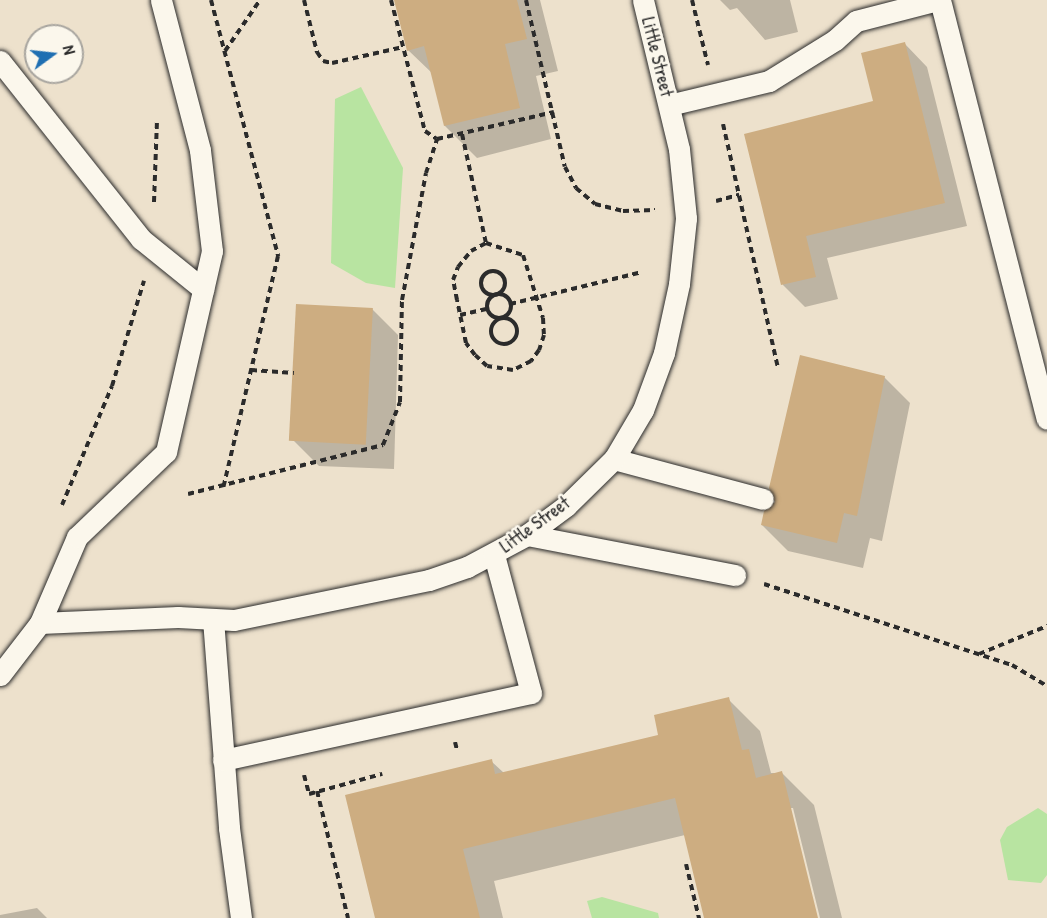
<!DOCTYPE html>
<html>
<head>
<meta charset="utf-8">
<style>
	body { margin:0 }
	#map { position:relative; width:1047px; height:918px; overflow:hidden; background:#fbf7ec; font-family:"Patrick Hand",sans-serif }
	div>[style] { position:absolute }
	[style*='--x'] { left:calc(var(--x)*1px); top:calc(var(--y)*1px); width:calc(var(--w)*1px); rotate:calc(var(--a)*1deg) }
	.built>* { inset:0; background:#ede1cc }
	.green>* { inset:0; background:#b8e4a1 }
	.shadow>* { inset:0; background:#0003 }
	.building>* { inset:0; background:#cdad81; transform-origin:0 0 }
	.path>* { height:4px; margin-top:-2px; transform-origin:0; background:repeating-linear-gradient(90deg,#2b2b2b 0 6px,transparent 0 10.5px) }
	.path>.ring { margin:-2px; padding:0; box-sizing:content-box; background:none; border:4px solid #2b2b2b; border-radius:50% }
	.roads { filter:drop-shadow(0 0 2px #2b2b2b) drop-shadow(0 0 2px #2b2b2b) }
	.lane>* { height:21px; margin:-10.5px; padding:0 10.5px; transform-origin:10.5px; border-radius:10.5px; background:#fbf7ec }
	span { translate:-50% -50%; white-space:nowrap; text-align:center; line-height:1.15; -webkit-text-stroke:5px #fbf7ec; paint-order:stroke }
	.street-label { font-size:18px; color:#2b2b2b }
	.north { position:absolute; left:24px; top:24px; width:60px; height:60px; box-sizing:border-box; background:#fbf7ec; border:2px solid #a8a59f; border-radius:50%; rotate:75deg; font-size:16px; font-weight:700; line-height:24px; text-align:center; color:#2b2b2b }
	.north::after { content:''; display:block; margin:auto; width:21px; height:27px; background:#1f6fb2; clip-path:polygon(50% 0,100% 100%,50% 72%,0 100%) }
</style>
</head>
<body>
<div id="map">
	<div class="built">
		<i style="clip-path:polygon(evenodd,0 0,1047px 0,1047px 918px,0 918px,0 0,36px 36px,72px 36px,72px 72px,36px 72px,36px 36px)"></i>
	</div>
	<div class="green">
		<i style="clip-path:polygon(361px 87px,403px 168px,395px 288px,366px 283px,331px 263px,335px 99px)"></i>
		<i style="clip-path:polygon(1038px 808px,1047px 814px,1047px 875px,1041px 883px,1008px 880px,1000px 840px,1007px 827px)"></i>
		<i style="clip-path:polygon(602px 897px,658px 913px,659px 918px,592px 918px,587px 901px)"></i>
	</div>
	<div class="shadow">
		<i style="clip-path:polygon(396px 0,540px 0,558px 71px,536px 76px,551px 139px,477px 158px,445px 126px,433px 74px,408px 50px)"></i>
		<i style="clip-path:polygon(720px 0,790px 0,798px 32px,765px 40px,737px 8px,730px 10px)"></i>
		<i style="clip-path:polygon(905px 44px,927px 67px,967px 226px,827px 258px,838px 299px,805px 307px,783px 285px,745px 135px,875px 102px)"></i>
		<i style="clip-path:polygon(372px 309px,398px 335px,394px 469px,319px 466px,293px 440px)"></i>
		<i style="clip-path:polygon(884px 377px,910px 403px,882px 541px,870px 538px,863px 568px,788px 551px,762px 525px)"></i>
		<i style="clip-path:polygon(728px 699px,760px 731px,771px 773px,782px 773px,814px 805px,842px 918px,820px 918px,793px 808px,790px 808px,817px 918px,705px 918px,685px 835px,494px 881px,503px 918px,376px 918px,491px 761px,504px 773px,660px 736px)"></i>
		<i style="clip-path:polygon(37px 908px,47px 918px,0 918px,0 915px)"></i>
	</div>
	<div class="building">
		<i style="clip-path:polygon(394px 0,517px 0,527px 39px,505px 44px,520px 108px,444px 126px,424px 46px,407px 51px)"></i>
		<i style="clip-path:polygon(905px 42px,945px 203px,806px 236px,816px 277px,781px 285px,744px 134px,873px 101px,861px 53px)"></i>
		<i style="left:296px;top:304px;width:77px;height:137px;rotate:3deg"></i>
		<i style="clip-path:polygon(800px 355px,885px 376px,857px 516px,844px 513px,837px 543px,761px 525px,764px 511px,775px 502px,769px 488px)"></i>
		<i style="clip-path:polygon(729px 697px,742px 750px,749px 749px,756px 778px,782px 771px,818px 918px,704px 918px,675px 798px,463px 849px,480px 918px,375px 918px,345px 795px,492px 759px,495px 774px,658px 735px,654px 715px)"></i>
	</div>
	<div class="path">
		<i style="--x:211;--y:0;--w:265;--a:75.3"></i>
		<i style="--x:278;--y:256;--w:238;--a:103.3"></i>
		<i style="--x:304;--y:0;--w:54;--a:76"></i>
		<i style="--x:317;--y:52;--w:11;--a:56"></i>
		<i style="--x:323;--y:61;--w:9;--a:13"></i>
		<i style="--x:332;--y:63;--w:73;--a:-12.7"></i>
		<i style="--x:391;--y:0;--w:135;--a:75.5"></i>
		<i style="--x:425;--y:131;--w:14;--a:34"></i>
		<i style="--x:437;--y:139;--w:120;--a:-13"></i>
		<i style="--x:526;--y:0;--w:171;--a:76.9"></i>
		<i style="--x:565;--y:167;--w:24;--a:62"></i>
		<i style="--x:576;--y:188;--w:25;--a:40"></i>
		<i style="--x:595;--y:204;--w:29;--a:14"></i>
		<i style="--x:623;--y:211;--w:32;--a:-2"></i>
		<i style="--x:692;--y:0;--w:67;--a:76.2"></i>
		<i style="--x:225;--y:51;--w:62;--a:-55.5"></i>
		<i style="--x:723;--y:124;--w:251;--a:77.3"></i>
		<i style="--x:462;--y:134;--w:112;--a:77.6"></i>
		<i style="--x:716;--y:201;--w:24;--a:-15"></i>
		<i style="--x:154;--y:202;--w:82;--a:-87.9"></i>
		<i style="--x:486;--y:243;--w:39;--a:18"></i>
		<i style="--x:523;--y:255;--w:66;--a:72.4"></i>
		<i style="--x:543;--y:318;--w:17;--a:87"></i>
		<i style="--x:544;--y:335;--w:16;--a:108"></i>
		<i style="--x:539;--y:350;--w:14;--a:126"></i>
		<i style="--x:531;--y:361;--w:20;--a:153"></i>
		<i style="--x:513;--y:370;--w:26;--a:-171"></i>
		<i style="--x:487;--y:366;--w:16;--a:-137"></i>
		<i style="--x:475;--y:355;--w:15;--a:-127"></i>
		<i style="--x:466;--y:343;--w:44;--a:-101.8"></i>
		<i style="--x:457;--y:300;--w:20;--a:-101"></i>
		<i style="--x:453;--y:280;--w:14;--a:-69"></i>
		<i style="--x:458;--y:267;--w:21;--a:-51"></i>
		<i style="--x:471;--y:251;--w:17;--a:-28"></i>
		<i class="ring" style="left:481px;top:271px;width:20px;height:20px"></i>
		<i class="ring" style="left:487px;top:294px;width:20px;height:20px"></i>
		<i style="--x:510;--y:304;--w:136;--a:-13.6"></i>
		<i style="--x:460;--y:315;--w:28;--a:-13"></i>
		<i class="ring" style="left:491px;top:318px;width:22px;height:22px"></i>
		<i style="--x:251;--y:370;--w:43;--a:4"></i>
		<i style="--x:188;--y:494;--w:201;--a:-14.1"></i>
		<i style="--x:383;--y:445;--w:46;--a:-68.4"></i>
		<i style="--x:400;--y:402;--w:102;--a:-88.9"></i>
		<i style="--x:402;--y:300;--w:129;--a:-79.3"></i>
		<i style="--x:426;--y:173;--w:36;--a:-72"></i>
		<i style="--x:62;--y:505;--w:129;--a:-67.2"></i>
		<i style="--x:112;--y:386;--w:110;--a:-73.1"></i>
		<i style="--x:764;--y:584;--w:261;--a:18.1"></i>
		<i style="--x:1012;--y:665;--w:41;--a:31"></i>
		<i style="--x:979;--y:654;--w:74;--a:-22.4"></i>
		<i style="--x:455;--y:742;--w:8;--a:76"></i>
		<i style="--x:304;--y:775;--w:20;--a:75"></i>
		<i style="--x:309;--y:794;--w:76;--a:-15.3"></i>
		<i style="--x:317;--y:791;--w:131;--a:76.3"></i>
		<i style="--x:686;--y:864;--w:56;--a:76.5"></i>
	</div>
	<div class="roads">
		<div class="lane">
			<i style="--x:940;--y:0;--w:432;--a:75.7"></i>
			<i style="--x:0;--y:61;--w:227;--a:51.6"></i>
			<i style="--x:141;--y:239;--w:80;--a:38.9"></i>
			<i style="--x:669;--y:105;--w:103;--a:-13.5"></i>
			<i style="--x:769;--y:81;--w:78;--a:-31.8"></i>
			<i style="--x:835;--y:40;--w:28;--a:-42"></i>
			<i style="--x:856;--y:21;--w:84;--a:-14.5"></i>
			<i style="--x:614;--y:459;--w:154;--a:15"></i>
			<i style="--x:527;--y:535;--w:212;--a:10.9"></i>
			<i style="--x:213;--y:619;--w:210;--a:85.6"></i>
			<i style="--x:229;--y:828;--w:91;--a:82.4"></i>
			<i style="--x:40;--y:623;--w:138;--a:-2.5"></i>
			<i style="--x:178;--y:617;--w:56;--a:3.1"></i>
			<i style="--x:234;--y:620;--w:199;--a:-11.6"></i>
			<i style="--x:429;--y:580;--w:40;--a:-18.9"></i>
			<i style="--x:467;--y:567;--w:68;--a:-28.1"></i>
			<i style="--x:527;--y:535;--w:49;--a:-36.6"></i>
			<i style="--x:566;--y:506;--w:67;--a:-44.4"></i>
			<i style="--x:614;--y:459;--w:57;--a:-59.4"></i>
			<i style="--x:643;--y:410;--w:61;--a:-69.8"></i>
			<i style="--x:664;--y:353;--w:71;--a:-77.7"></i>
			<i style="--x:679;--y:284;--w:66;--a:-83.9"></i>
			<i style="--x:686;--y:218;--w:69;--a:-95.8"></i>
			<i style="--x:679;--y:149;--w:153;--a:-103.6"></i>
			<i style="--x:0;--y:675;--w:66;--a:-52.4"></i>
			<i style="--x:40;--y:623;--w:94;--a:-66.7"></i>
			<i style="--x:77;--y:537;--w:123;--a:-43.7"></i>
			<i style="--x:166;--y:452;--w:206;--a:-77.1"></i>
			<i style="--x:212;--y:251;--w:102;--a:-96.8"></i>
			<i style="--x:200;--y:150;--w:155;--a:-104.6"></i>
			<i style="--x:223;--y:760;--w:315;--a:-12.3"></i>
			<i style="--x:531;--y:693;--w:143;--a:-105"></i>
		</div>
	</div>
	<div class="street-label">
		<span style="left:657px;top:57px;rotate:76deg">Little Street</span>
		<span style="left:535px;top:525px;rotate:-36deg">Little Street</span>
	</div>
	<div class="north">N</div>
</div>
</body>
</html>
